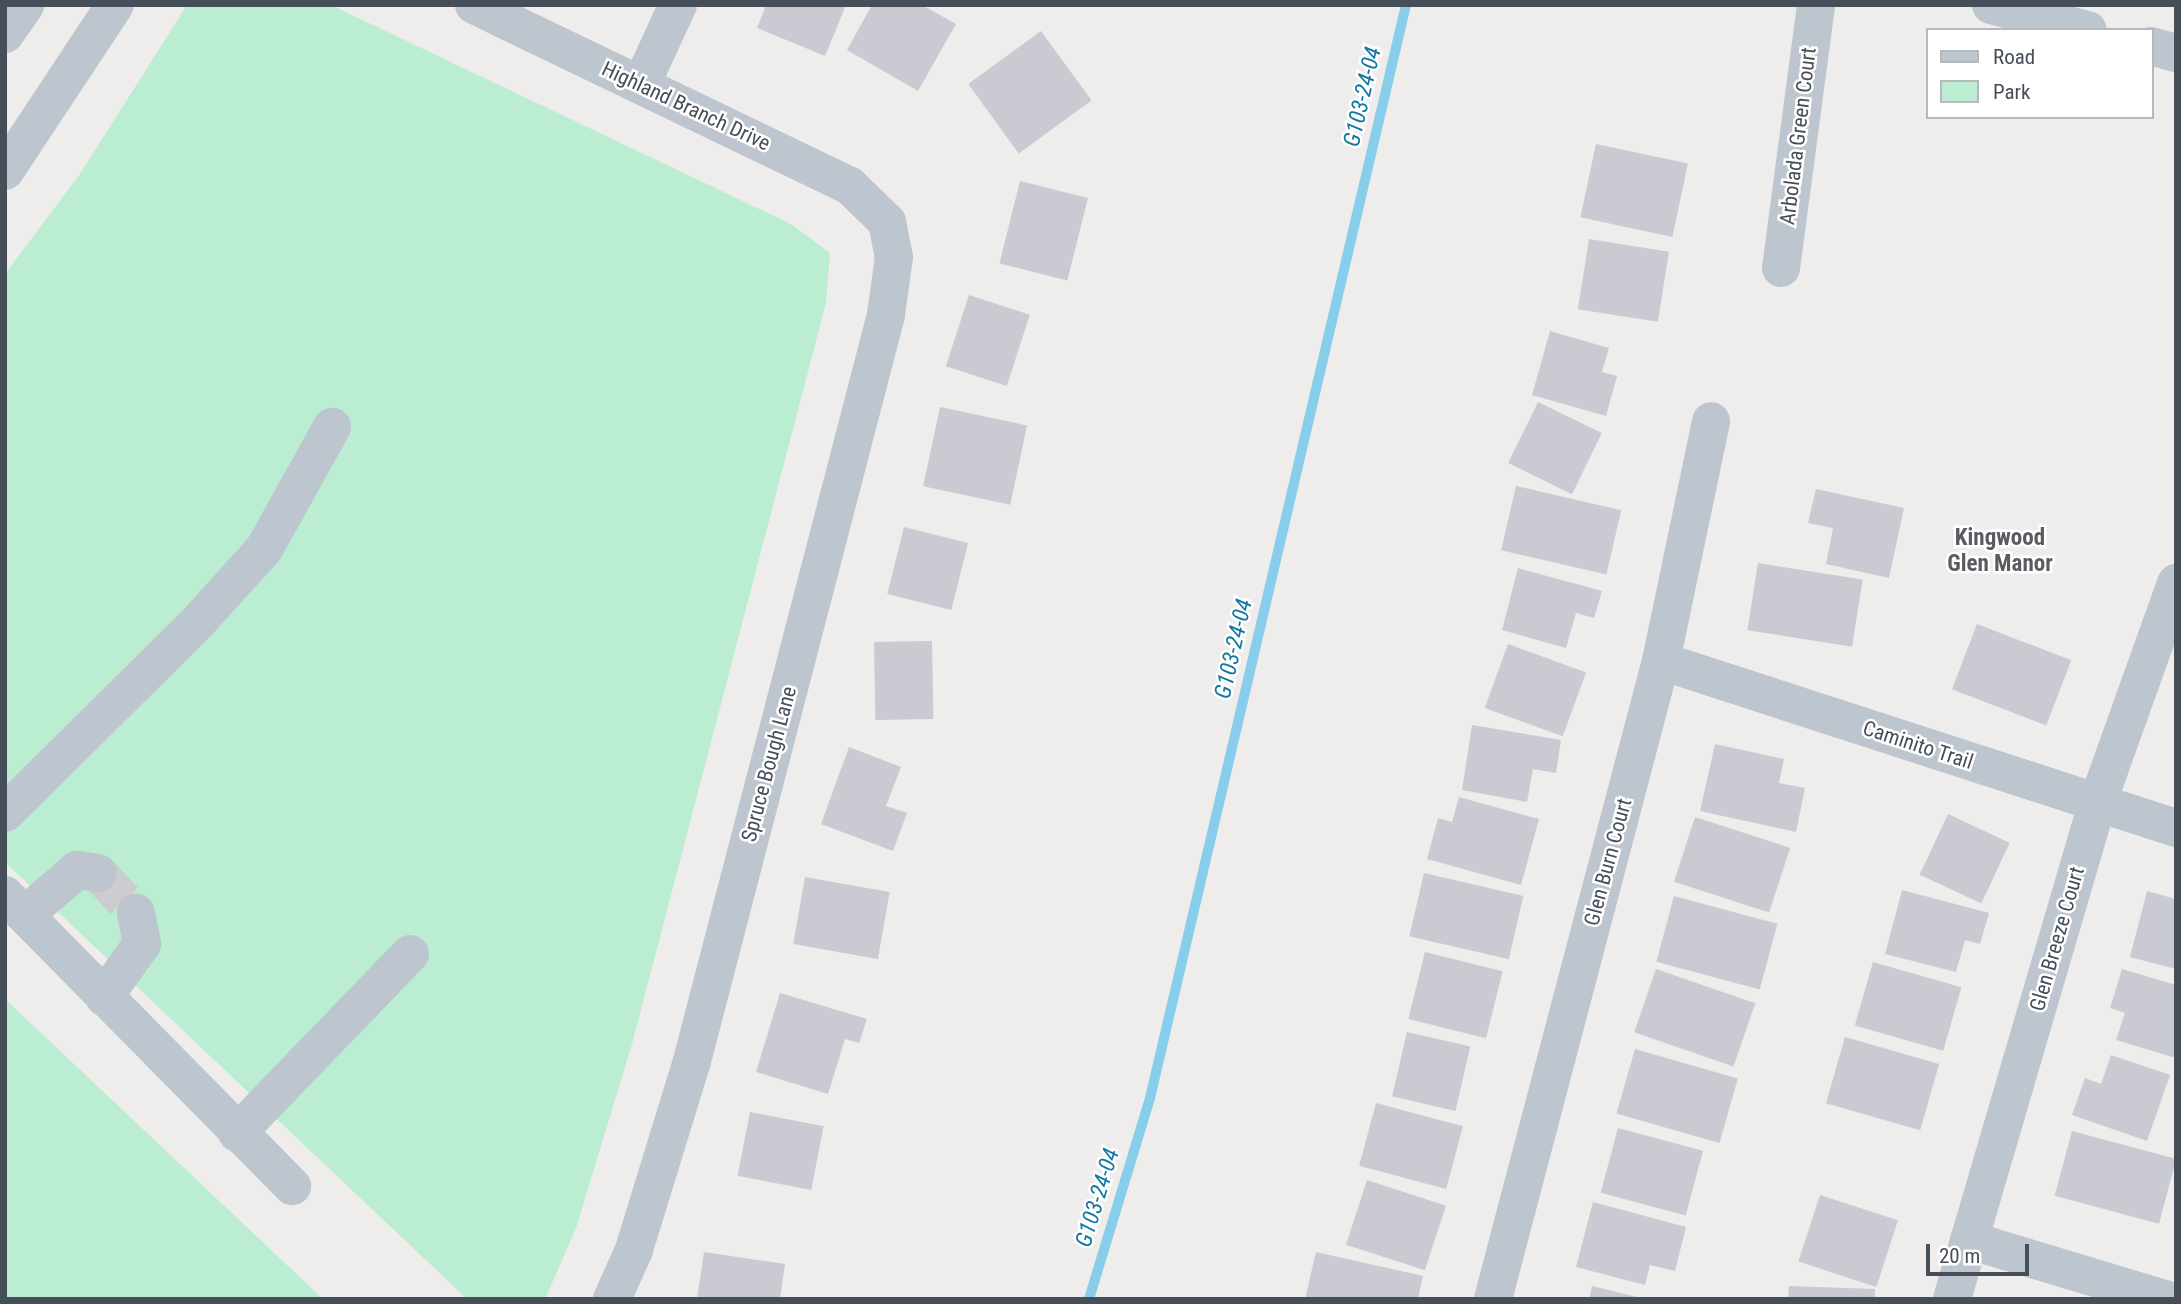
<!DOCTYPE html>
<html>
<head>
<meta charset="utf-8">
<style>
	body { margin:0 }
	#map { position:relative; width:2181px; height:1304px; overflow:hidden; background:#efecec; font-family:"Roboto Condensed",sans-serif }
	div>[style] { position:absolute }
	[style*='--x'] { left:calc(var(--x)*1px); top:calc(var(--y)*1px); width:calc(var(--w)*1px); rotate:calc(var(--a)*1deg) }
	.green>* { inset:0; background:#baedd1 }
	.stream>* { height:10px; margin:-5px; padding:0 5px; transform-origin:5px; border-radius:5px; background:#88cde9 }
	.building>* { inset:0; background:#c9cad2; transform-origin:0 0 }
	.minor-tunnel>* { height:38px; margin-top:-19px; transform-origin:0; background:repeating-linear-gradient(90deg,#cdcccf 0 38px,transparent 0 57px) }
	.minor>* { height:38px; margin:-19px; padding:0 19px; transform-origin:19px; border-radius:19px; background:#bdc5ce }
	span { translate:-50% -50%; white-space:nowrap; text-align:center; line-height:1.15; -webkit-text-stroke:5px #fff; paint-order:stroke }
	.street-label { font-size:21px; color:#454e59 }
	.water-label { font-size:23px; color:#1078a1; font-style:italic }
	.neighbourhood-label { font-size:23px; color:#595c61; font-weight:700 }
	.frame { position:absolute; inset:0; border:7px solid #454e59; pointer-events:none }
	.legend { position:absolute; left:1926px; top:28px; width:228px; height:91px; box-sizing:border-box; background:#fff; border:2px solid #b5b8bd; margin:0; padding:9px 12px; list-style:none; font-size:21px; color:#454e59 }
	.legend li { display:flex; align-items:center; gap:14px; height:35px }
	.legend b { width:35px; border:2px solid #b5b8bd }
	.scale { position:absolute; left:1926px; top:1244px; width:103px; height:32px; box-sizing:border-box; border:4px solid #454e59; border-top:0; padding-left:9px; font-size:21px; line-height:24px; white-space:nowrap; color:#454e59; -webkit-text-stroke:5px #fff; paint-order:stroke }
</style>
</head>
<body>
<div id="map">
	<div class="green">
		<i style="clip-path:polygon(187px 5px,331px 5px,791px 224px,830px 253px,826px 303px,632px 1044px,576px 1228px,545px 1299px,467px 1299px,5px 862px,5px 274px,80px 174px)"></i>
		<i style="clip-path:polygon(5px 999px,323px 1299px,5px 1299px)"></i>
	</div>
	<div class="stream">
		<i style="--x:1089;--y:1299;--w:210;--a:-73.1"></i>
		<i style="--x:1150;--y:1098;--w:1123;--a:-76.82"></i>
	</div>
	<div class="building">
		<i style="clip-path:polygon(766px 5px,846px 5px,825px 56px,757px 28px)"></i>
		<i style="clip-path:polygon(872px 5px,922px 5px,956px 24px,918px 91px,847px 50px)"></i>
		<i style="left:1041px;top:31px;width:86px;height:90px;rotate:54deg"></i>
		<i style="left:1596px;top:144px;width:94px;height:75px;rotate:12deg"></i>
		<i style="left:1020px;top:181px;width:70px;height:85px;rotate:14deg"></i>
		<i style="left:1589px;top:239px;width:81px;height:71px;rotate:9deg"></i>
		<i style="left:969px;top:295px;width:64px;height:75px;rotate:18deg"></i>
		<i style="clip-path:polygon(1550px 331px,1609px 348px,1602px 372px,1617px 376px,1606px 416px,1532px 395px)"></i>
		<i style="left:1538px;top:402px;width:71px;height:68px;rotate:26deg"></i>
		<i style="left:940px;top:407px;width:89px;height:81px;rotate:12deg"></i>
		<i style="left:1516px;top:486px;width:108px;height:66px;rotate:13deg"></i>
		<i style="clip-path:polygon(1816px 489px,1904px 508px,1889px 578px,1826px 564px,1833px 528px,1808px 523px)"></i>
		<i style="left:904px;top:527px;width:66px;height:69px;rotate:14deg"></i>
		<i style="left:1758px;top:563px;width:106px;height:68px;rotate:9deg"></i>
		<i style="clip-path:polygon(1518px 568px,1602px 591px,1594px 618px,1576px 613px,1566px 648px,1502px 630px)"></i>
		<i style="left:1977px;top:624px;width:101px;height:70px;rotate:21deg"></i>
		<i style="left:932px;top:641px;width:78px;height:58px;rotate:89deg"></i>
		<i style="left:1508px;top:644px;width:83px;height:68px;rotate:20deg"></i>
		<i style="clip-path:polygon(1472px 725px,1561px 740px,1556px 773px,1533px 769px,1527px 802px,1462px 790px)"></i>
		<i style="clip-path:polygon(1715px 744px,1784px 759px,1779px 783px,1805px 788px,1796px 832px,1700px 811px)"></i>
		<i style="clip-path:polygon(849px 747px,901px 767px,886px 806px,907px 813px,893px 851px,821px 824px)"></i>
		<i style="clip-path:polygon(1459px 797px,1539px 819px,1521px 885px,1427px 859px,1438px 818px,1452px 822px)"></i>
		<i style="left:1948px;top:814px;width:68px;height:67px;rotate:25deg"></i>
		<i style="left:1695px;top:817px;width:100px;height:68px;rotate:18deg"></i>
		<i style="left:1424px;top:873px;width:102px;height:65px;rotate:13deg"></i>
		<i style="left:805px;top:877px;width:86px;height:68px;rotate:10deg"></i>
		<i style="clip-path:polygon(1902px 890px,1989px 913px,1980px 944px,1965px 940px,1956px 972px,1885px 954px)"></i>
		<i style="clip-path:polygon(2147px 891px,2176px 899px,2176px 969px,2130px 957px)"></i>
		<i style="left:1674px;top:896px;width:107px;height:68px;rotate:15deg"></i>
		<i style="left:1425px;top:952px;width:80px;height:69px;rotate:14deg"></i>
		<i style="left:1873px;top:962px;width:92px;height:66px;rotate:16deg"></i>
		<i style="left:1656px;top:969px;width:105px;height:67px;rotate:19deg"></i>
		<i style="clip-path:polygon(2122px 969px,2176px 985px,2176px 1058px,2116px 1040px,2125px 1013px,2110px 1008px)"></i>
		<i style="clip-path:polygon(780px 993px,867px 1019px,859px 1043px,845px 1039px,828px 1094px,756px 1072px)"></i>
		<i style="left:1407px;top:1032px;width:65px;height:66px;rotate:13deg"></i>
		<i style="left:1845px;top:1037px;width:98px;height:69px;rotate:16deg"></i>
		<i style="left:1635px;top:1049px;width:107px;height:67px;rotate:16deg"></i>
		<i style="clip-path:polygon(2111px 1055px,2170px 1075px,2147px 1141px,2072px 1115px,2085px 1078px,2101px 1084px)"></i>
		<i style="left:1376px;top:1103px;width:90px;height:65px;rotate:15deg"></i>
		<i style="left:750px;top:1112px;width:75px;height:65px;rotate:11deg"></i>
		<i style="left:1618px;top:1128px;width:88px;height:67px;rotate:15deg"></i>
		<i style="left:2072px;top:1131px;width:108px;height:67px;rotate:15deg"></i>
		<i style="left:1367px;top:1180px;width:83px;height:68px;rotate:18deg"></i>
		<i style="left:1820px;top:1195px;width:82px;height:70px;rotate:18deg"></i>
		<i style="clip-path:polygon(1593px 1202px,1686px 1227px,1675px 1271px,1650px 1265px,1645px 1285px,1576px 1267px)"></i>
		<i style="clip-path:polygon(704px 1252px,785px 1264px,780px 1299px,697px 1299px)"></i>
		<i style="clip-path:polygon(1316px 1252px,1423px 1276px,1418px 1299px,1305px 1299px)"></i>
		<i style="clip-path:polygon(1592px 1286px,1641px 1298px,1640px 1299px,1589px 1299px)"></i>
		<i style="clip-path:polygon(1789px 1286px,1875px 1289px,1875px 1299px,1788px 1299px)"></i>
	</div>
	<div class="minor-tunnel">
		<i style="--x:98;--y:873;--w:55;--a:46.5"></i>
	</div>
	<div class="minor">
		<i style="--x:474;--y:5;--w:417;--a:25.7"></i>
		<i style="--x:850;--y:186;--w:52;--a:44.2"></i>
		<i style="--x:887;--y:222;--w:36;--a:79"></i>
		<i style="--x:894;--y:257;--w:59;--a:97.9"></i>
		<i style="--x:886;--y:315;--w:771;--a:104.58"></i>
		<i style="--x:692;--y:1061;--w:198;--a:107.1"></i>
		<i style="--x:634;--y:1250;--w:54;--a:114.2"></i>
		<i style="--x:1991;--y:5;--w:100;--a:14.5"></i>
		<i style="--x:5;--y:34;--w:35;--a:-55"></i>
		<i style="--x:2151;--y:46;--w:26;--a:16"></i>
		<i style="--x:641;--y:85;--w:88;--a:-65.2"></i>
		<i style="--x:5;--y:171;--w:199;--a:-56.5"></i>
		<i style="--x:1781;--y:268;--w:265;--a:-82.4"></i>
		<i style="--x:1661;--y:661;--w:541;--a:17.97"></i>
		<i style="--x:5;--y:813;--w:269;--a:-44.7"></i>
		<i style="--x:196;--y:624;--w:101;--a:-47.8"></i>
		<i style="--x:264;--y:549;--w:140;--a:-60.9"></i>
		<i style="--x:5;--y:895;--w:409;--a:45.4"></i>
		<i style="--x:25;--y:915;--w:69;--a:-40.9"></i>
		<i style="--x:77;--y:870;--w:21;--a:8"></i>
		<i style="--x:104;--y:997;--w:65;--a:-54.4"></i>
		<i style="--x:142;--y:944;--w:32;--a:-101"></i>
		<i style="--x:237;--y:1133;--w:249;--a:-46"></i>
		<i style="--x:1969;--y:1240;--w:205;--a:16.8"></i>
		<i style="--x:1493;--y:1299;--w:660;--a:-75.25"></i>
		<i style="--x:1661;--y:661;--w:245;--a:-78.2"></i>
		<i style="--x:1952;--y:1299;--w:516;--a:-73.67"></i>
		<i style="--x:2097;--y:804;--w:235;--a:-70.3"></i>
	</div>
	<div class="street-label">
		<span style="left:686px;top:106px;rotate:25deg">Highland Branch Drive</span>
		<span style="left:1798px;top:136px;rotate:-83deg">Arbolada Green Court</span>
		<span style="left:1918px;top:745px;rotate:18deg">Caminito Trail</span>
		<span style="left:769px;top:764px;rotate:-75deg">Spruce Bough Lane</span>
		<span style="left:1608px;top:862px;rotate:-75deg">Glen Burn Court</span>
		<span style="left:2057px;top:939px;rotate:-74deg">Glen Breeze Court</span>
	</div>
	<div class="water-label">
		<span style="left:1363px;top:97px;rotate:-77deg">G103-24-04</span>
		<span style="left:1234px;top:649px;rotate:-77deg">G103-24-04</span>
		<span style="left:1098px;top:1198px;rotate:-73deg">G103-24-04</span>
	</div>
	<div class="neighbourhood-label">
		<span style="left:2000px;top:551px">Kingwood<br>Glen Manor</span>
	</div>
	<div class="frame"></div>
	<ul class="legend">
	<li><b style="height:9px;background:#bdc5ce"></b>Road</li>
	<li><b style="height:19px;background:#baedd1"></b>Park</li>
	</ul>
	<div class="scale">20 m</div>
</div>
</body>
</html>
